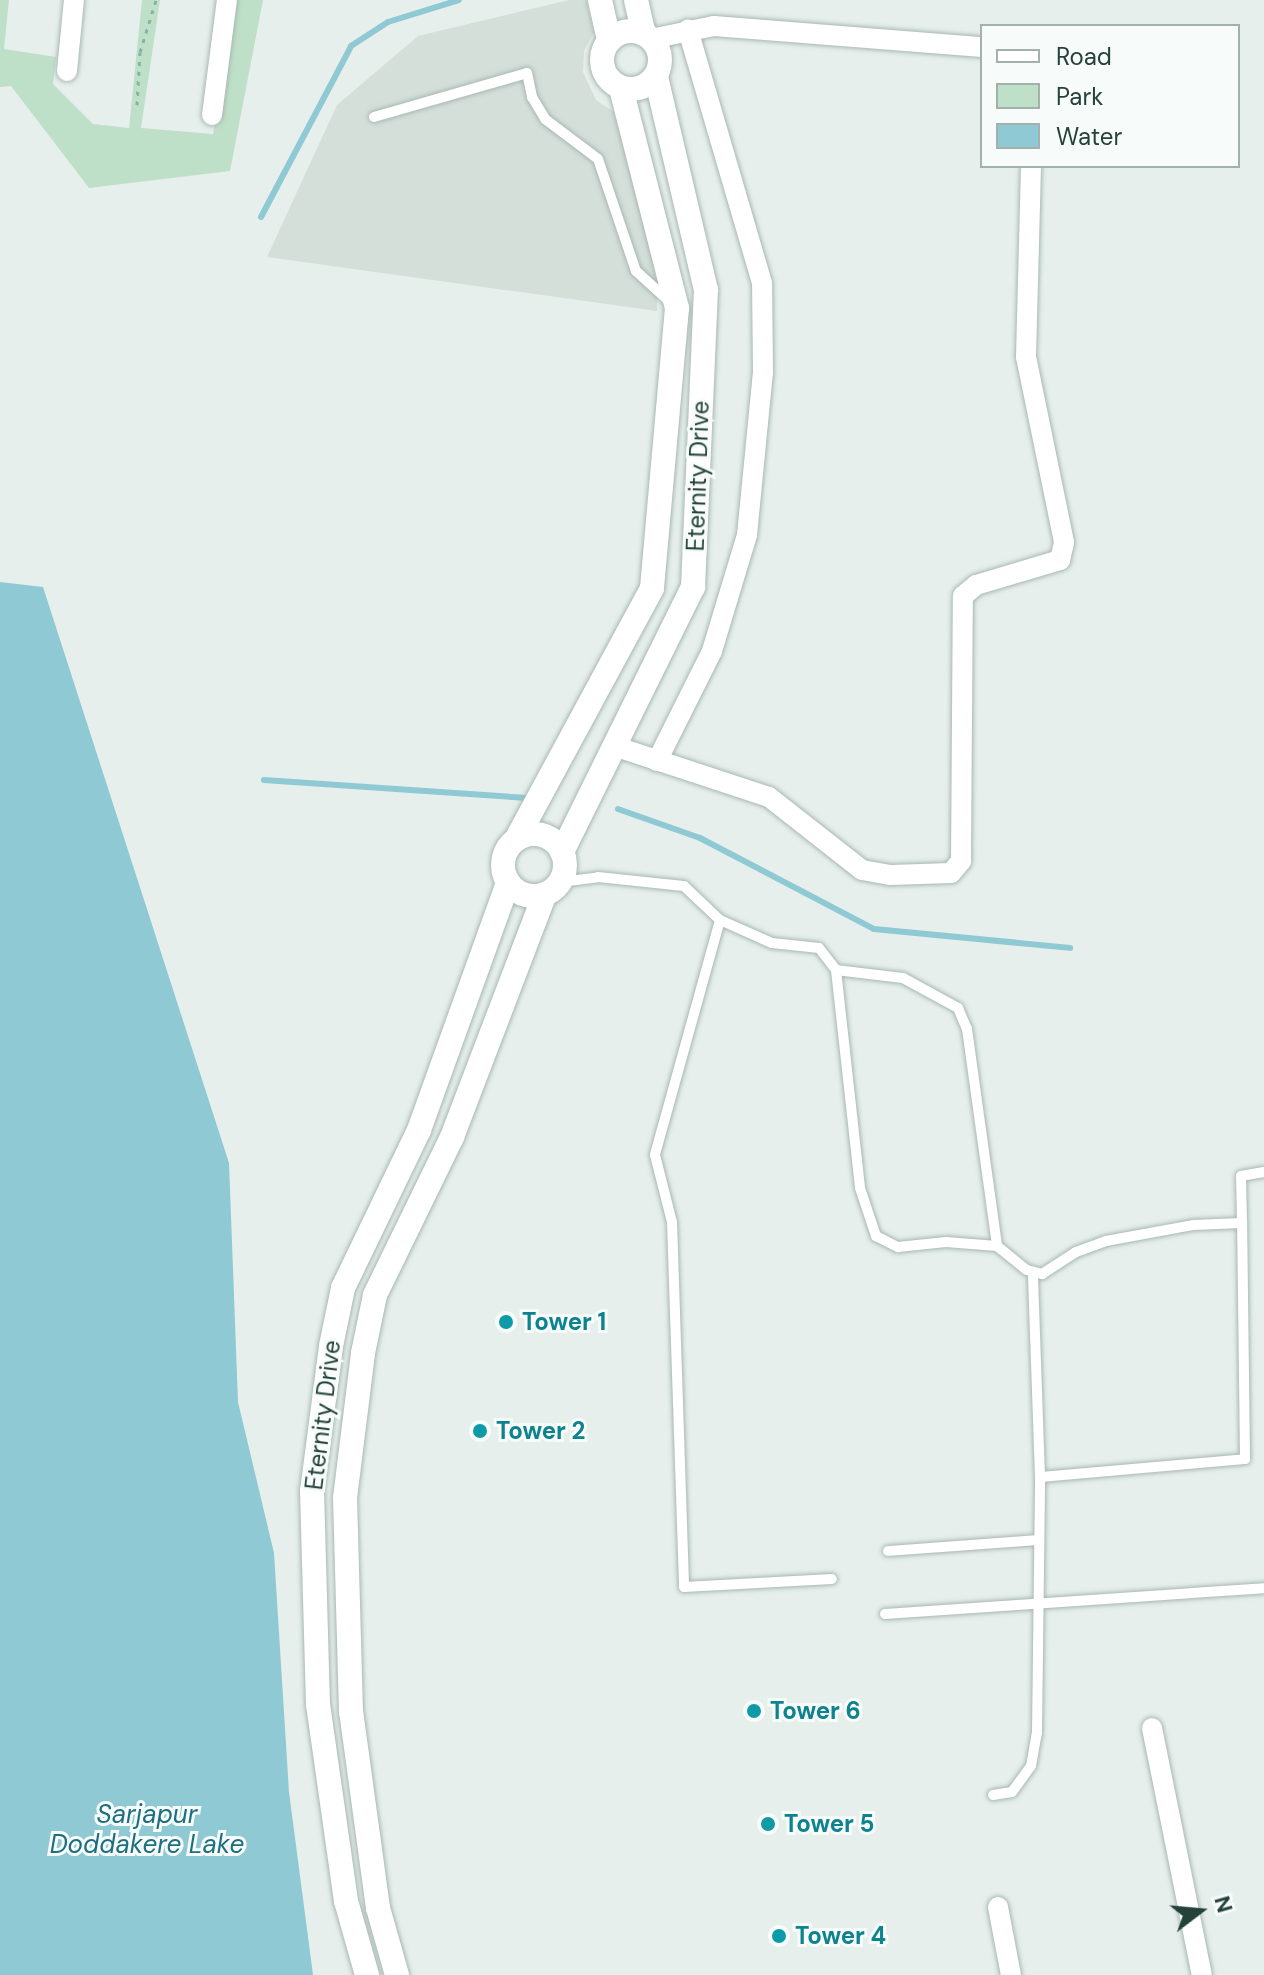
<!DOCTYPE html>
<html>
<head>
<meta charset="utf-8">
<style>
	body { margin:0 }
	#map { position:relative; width:1264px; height:1975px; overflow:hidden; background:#e6efeb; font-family:"DM Sans",sans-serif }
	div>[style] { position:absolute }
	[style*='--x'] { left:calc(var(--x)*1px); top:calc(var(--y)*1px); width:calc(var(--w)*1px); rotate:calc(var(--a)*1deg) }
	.built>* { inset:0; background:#d4dfda }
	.green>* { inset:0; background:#bfe0c8 }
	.water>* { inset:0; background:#8ec9d4 }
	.stream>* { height:6px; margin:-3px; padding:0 3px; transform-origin:3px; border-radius:3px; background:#8ec9d4 }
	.path>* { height:3px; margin-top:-1.5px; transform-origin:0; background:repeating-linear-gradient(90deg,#86b3a5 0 4px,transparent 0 10px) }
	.roads { filter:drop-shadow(0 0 2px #a8b8b2) drop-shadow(0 0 2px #a8b8b2) }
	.service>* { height:10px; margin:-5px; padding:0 5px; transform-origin:5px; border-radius:5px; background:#fff }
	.minor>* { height:20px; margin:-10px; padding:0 10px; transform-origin:10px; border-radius:10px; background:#fff }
	.tertiary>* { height:24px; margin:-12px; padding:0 12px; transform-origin:12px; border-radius:12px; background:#fff }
	.tertiary>.ring { margin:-12px; padding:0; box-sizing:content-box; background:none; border:24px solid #fff; border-radius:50% }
	.dots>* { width:22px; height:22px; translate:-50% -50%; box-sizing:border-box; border:4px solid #f7fbf9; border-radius:50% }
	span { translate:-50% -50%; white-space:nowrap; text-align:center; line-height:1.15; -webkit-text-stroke:6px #f7fbf9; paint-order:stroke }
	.street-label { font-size:24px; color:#24423a }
	.culture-label { font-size:24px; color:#0d838f; font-weight:700 }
	.left { translate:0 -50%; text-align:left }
	.water-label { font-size:26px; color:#1c6f80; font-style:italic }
	.legend { position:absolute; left:980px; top:24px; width:260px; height:144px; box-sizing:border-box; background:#f7fbf9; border:2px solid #a3b1ad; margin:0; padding:10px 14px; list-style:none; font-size:24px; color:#24423a }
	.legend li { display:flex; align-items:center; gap:16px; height:40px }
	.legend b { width:40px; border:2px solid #a3b1ad }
	.north { position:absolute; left:1160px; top:1871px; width:80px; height:80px; -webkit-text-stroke:6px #f7fbf9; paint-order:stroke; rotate:74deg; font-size:22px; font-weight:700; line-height:32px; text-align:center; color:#24423a }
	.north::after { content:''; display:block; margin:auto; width:28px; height:36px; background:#24423a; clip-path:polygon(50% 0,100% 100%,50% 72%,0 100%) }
</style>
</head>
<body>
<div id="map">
	<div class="built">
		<i style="clip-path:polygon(569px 0,586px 0,594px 32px,584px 51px,583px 72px,596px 100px,614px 112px,658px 270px,657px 311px,267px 257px,337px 105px,418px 36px)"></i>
	</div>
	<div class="green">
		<i style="clip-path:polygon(0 0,9px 0,4px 49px,56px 57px,53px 84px,93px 124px,129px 128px,142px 0,160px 0,141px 128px,213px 134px,233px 0,263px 0,230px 171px,89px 188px,11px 86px,0 87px)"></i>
	</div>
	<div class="water">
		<i style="clip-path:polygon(0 582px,43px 587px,229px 1163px,238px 1402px,274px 1553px,289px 1792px,313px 1975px,0 1975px)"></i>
	</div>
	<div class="stream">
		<i style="--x:261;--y:217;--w:193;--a:-62.2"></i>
		<i style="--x:351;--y:46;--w:44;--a:-33"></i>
		<i style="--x:388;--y:22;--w:74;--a:-17.2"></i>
		<i style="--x:264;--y:780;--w:264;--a:3.9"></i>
		<i style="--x:618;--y:809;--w:87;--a:19.5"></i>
		<i style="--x:700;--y:838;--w:196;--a:27.6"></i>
		<i style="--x:874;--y:929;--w:197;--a:5.5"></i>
	</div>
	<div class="path">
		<i style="--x:137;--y:105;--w:53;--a:-86.8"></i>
		<i style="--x:140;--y:52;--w:54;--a:-72.9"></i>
	</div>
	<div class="roads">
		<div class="service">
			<i style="--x:374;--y:117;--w:159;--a:-16"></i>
			<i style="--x:527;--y:73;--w:25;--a:78"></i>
			<i style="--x:532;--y:97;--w:26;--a:59"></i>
			<i style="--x:545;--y:119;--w:66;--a:37"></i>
			<i style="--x:598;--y:159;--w:118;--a:71.3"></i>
			<i style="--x:636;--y:271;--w:46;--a:42.4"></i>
			<i style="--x:560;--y:882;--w:38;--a:-7"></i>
			<i style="--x:598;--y:877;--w:86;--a:6"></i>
			<i style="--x:684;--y:886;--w:50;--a:43.4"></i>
			<i style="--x:720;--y:920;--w:244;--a:105.5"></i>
			<i style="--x:655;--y:1155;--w:69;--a:75.8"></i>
			<i style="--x:672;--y:1222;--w:365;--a:88.1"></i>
			<i style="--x:684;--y:1587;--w:148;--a:-3.1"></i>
			<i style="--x:720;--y:920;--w:57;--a:23.9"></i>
			<i style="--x:772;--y:943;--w:47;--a:6.1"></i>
			<i style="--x:819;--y:948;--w:28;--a:52"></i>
			<i style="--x:836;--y:970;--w:219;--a:83.7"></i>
			<i style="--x:860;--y:1188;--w:51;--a:71.6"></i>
			<i style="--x:876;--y:1236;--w:25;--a:27"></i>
			<i style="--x:898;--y:1247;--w:48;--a:-5.9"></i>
			<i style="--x:946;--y:1242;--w:51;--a:4.5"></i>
			<i style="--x:997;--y:1246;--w:38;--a:39"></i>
			<i style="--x:1027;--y:1270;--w:16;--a:15"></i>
			<i style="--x:1042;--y:1274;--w:40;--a:-32.9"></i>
			<i style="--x:1076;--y:1252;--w:32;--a:-20"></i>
			<i style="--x:1106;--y:1241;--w:88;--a:-10.4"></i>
			<i style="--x:1193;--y:1225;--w:49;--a:-2.3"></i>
			<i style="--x:1242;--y:1223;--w:47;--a:-91.2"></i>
			<i style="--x:1241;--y:1176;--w:23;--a:-10"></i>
			<i style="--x:836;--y:970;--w:67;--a:6.8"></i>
			<i style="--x:903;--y:978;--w:63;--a:28.6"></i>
			<i style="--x:958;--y:1008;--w:23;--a:67"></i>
			<i style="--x:967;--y:1029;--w:219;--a:82.1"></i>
			<i style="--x:1040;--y:1477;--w:206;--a:-5"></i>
			<i style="--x:1245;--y:1459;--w:236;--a:-90.7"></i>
			<i style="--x:888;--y:1551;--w:149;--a:-4.2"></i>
			<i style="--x:885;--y:1614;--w:380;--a:-3.9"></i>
			<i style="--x:993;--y:1795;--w:19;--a:-9"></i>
			<i style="--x:1012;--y:1792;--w:32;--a:-54"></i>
			<i style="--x:1031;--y:1766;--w:34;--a:-80"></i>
			<i style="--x:1037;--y:1733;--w:256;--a:-89.3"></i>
			<i style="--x:1040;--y:1477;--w:204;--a:-92"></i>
		</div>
		<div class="minor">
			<i style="--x:651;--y:39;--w:64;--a:-11.7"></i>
			<i style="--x:714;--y:26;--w:269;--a:4.5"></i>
			<i style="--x:67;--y:71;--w:71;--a:-84.4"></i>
			<i style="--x:212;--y:115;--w:116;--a:-82.6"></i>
			<i style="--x:614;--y:746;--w:163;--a:18.2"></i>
			<i style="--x:769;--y:797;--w:118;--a:38.1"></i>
			<i style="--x:862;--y:870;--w:29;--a:10"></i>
			<i style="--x:891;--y:875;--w:60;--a:-1.9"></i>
			<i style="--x:951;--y:873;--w:16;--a:-50"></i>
			<i style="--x:961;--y:861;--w:265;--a:-89.6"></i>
			<i style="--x:963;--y:596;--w:17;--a:-40"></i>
			<i style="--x:976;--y:585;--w:88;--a:-16.6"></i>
			<i style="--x:1060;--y:560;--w:18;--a:-77"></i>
			<i style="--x:1064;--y:542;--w:189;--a:-101.6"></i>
			<i style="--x:1026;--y:357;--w:191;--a:-88.5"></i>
			<i style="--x:657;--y:761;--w:123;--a:-63.4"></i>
			<i style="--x:712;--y:651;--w:121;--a:-73.2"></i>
			<i style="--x:747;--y:535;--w:164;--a:-84.4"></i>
			<i style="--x:763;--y:372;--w:89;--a:-90.6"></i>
			<i style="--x:762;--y:283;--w:264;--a:-106.3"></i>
			<i style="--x:1152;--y:1728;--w:252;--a:78.6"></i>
			<i style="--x:998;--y:1907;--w:69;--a:79.2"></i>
		</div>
		<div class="tertiary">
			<i style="--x:600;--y:0;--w:41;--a:77.3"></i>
			<i style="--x:636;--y:0;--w:35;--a:77"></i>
			<i class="ring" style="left:602px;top:31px;width:34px;height:34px"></i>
			<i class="ring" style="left:503px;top:834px;width:38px;height:38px"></i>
			<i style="--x:517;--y:838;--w:284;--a:-61.6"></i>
			<i style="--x:652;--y:588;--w:281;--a:-84.9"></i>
			<i style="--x:677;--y:308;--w:227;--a:-104.3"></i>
			<i style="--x:562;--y:852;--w:296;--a:-63.7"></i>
			<i style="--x:693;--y:587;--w:297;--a:-87.5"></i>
			<i style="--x:706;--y:290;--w:220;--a:-103.2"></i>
			<i style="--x:367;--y:1975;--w:77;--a:-105.8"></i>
			<i style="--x:346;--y:1901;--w:198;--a:-98.1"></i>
			<i style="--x:318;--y:1705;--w:214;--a:-91.6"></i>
			<i style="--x:312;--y:1491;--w:146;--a:-82.5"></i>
			<i style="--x:331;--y:1346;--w:59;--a:-78.3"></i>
			<i style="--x:343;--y:1288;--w:175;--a:-64.3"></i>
			<i style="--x:419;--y:1130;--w:263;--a:-70.2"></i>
			<i style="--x:397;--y:1975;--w:70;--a:-105.8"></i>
			<i style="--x:378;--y:1908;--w:198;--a:-97.8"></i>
			<i style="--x:351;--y:1712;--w:214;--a:-91.6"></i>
			<i style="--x:345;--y:1498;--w:146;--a:-82.9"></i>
			<i style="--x:363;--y:1353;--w:59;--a:-78.3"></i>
			<i style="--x:375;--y:1295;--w:176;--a:-64"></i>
			<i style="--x:452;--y:1137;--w:260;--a:-69.1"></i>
		</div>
	</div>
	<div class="dots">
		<i style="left:506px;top:1322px;background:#0f9aa8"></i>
		<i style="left:480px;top:1431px;background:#0f9aa8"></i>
		<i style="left:754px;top:1711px;background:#0f9aa8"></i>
		<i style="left:768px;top:1824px;background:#0f9aa8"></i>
		<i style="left:779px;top:1936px;background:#0f9aa8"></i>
	</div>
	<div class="street-label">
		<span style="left:698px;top:476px;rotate:-88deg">Eternity Drive</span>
		<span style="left:323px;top:1415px;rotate:-83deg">Eternity Drive</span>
	</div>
	<div class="culture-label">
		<span class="left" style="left:522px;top:1322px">Tower 1</span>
		<span class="left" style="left:496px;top:1431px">Tower 2</span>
		<span class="left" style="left:770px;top:1711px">Tower 6</span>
		<span class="left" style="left:784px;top:1824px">Tower 5</span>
		<span class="left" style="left:795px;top:1936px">Tower 4</span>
	</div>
	<div class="water-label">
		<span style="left:147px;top:1830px">Sarjapur<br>Doddakere Lake</span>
	</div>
	<ul class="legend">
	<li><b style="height:10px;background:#fff"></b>Road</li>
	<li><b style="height:22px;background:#bfe0c8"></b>Park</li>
	<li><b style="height:22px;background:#8ec9d4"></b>Water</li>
	</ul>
	<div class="north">N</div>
</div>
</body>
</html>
